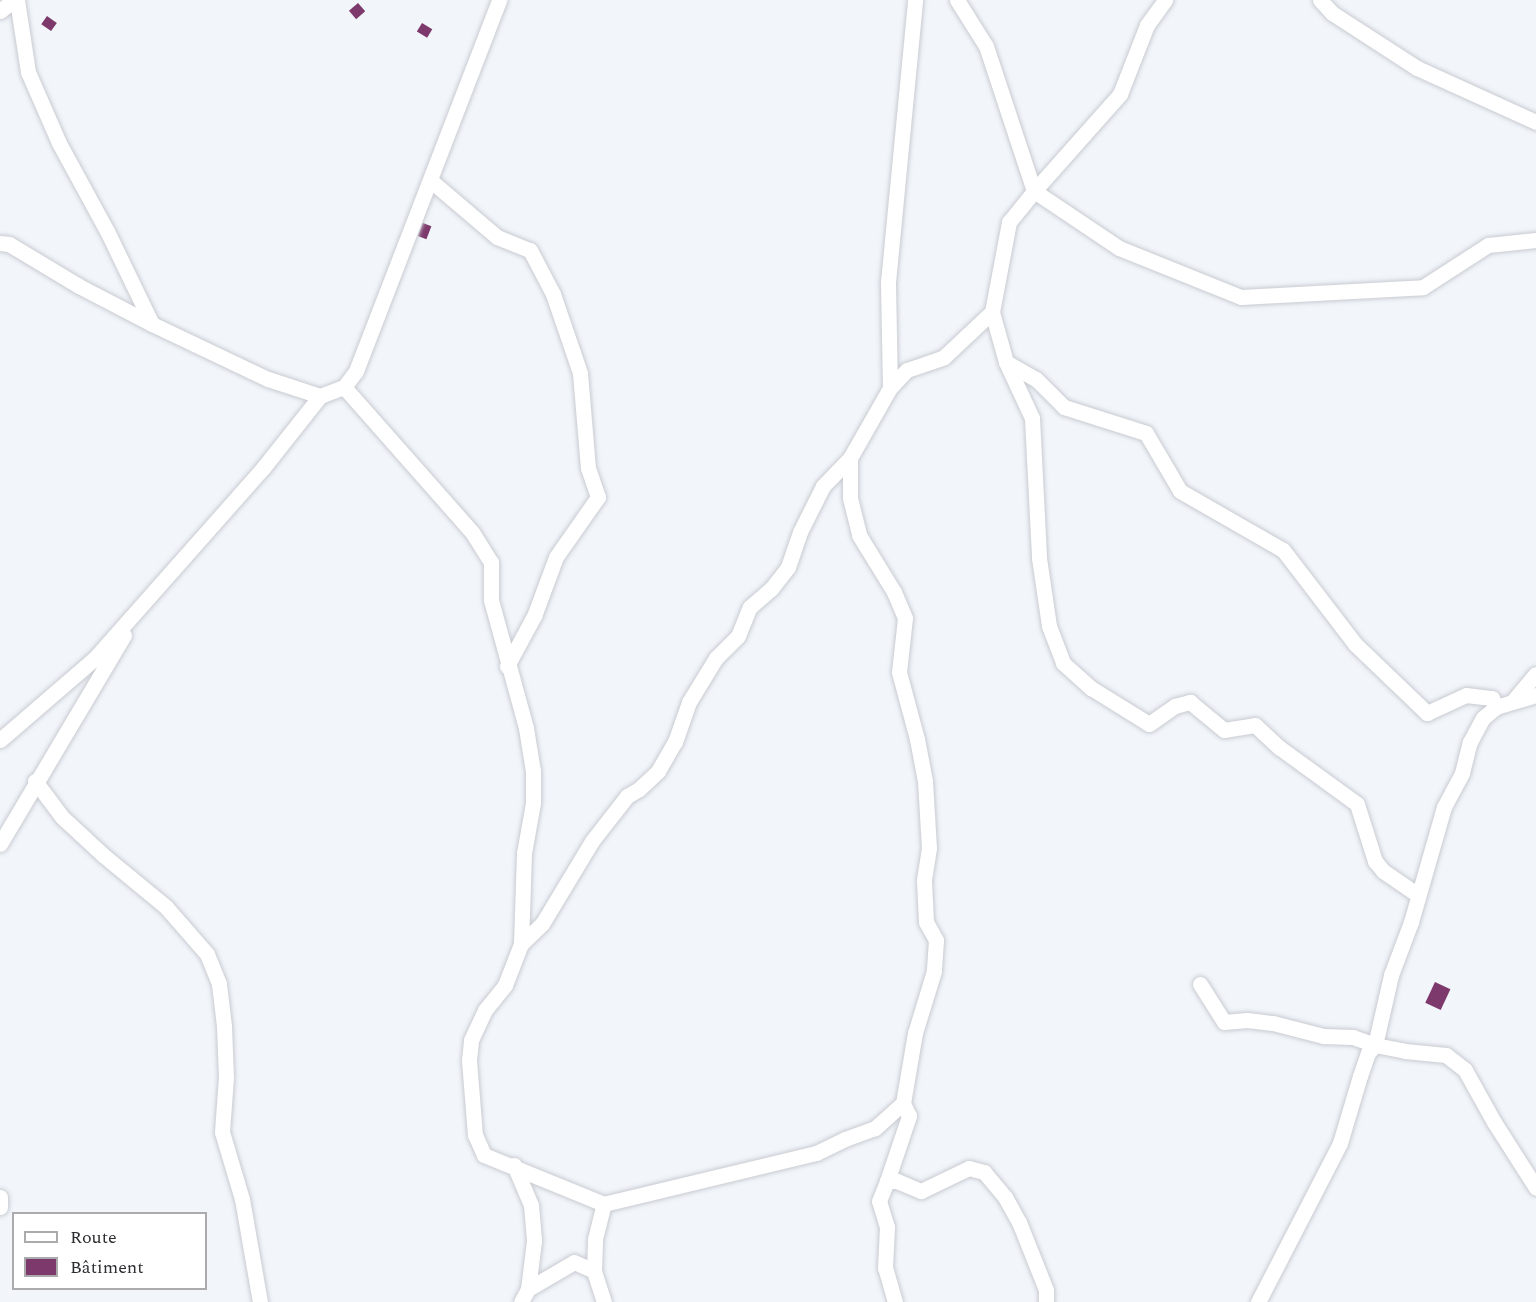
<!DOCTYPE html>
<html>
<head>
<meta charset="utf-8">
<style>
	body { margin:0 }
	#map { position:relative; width:1536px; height:1302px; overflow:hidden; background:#f2f6fb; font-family:Spectral,serif }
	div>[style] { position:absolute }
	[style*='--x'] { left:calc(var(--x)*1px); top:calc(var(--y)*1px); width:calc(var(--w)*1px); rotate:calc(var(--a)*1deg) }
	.building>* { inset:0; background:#7d396b; transform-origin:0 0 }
	.roads { filter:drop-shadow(0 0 2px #c8cbd1) drop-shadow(0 0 2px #c8cbd1) }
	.minor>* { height:15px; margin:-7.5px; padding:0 7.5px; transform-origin:7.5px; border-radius:7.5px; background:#fff }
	span { translate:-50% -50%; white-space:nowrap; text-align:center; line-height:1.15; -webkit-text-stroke:6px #fff; paint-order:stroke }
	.legend { position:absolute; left:12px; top:1212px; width:195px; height:78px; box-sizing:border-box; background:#fff; border:2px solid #ababad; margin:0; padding:8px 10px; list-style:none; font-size:18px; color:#2d2e31 }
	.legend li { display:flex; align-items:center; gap:12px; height:30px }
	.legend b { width:30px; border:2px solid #ababad }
</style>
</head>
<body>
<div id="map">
	<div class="building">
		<i style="left:358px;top:3px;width:11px;height:12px;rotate:49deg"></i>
		<i style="left:47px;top:16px;width:12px;height:10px;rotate:35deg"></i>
		<i style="left:422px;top:23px;width:12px;height:10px;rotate:31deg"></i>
		<i style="left:423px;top:223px;width:9px;height:14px;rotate:21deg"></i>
		<i style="left:1435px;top:982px;width:17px;height:23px;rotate:25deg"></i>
	</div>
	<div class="roads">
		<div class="minor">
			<i style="--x:17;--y:0;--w:73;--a:81.3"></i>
			<i style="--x:28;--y:72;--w:77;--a:66.4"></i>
			<i style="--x:59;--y:143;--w:100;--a:61.4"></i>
			<i style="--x:107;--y:231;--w:103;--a:64.2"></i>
			<i style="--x:152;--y:324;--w:128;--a:25.4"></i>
			<i style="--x:268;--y:379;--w:55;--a:18.1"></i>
			<i style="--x:957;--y:0;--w:54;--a:57.8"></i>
			<i style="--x:986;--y:46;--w:153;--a:71.7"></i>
			<i style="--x:1034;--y:191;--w:130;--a:-48.4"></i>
			<i style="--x:1120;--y:94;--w:74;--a:-68.6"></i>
			<i style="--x:1147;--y:25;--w:31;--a:-54"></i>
			<i style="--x:1320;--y:0;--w:18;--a:47"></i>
			<i style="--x:1332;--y:13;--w:101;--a:32.9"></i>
			<i style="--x:1417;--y:68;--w:131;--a:24.4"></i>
			<i style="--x:0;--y:11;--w:18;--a:-38"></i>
			<i style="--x:430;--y:180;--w:88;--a:40.4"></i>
			<i style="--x:497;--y:237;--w:35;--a:22"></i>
			<i style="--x:530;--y:250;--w:50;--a:62.4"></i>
			<i style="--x:553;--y:294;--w:83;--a:71.1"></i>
			<i style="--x:580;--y:373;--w:95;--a:85.2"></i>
			<i style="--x:588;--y:468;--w:31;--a:71"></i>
			<i style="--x:598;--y:497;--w:73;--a:125"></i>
			<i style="--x:556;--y:557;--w:63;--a:110.4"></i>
			<i style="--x:534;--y:616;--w:57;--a:118.4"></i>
			<i style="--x:0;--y:243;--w:9;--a:6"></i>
			<i style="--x:9;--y:244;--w:82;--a:31"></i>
			<i style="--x:79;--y:286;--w:82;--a:27.5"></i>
			<i style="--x:992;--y:312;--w:52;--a:74.4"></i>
			<i style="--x:1006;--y:362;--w:34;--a:30"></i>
			<i style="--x:1036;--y:379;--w:40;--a:45"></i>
			<i style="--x:1064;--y:407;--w:86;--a:17.6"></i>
			<i style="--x:1146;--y:433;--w:67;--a:59.6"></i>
			<i style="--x:1180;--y:491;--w:119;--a:29.8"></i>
			<i style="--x:1283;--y:550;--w:118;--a:52.5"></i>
			<i style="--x:1355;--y:644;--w:100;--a:43.8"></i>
			<i style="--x:1427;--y:713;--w:43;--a:-24.8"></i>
			<i style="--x:1466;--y:695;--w:26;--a:7"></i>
			<i style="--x:1492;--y:698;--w:10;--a:66"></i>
			<i style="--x:1006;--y:362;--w:62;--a:65.1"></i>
			<i style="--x:1032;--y:418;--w:140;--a:87.1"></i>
			<i style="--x:1039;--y:558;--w:69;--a:81.6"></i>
			<i style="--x:1049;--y:626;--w:40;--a:69"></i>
			<i style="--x:1063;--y:663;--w:38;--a:42"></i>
			<i style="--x:1091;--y:688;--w:68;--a:31.8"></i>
			<i style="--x:1149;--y:724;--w:32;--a:-35"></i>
			<i style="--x:1175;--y:706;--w:16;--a:-15"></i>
			<i style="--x:1190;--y:702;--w:44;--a:39.5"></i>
			<i style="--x:1224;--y:730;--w:31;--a:-9"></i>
			<i style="--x:1255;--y:725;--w:34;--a:43"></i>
			<i style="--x:1280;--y:748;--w:95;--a:36"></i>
			<i style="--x:1357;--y:804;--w:60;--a:72.5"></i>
			<i style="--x:1375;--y:861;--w:13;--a:51"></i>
			<i style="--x:1383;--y:871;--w:42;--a:34.4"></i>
			<i style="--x:344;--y:387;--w:193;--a:48.6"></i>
			<i style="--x:472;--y:532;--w:36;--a:58"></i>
			<i style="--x:491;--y:562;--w:38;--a:90"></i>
			<i style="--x:491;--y:600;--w:133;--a:74.7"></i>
			<i style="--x:526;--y:728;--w:44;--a:80.8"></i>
			<i style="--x:533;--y:771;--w:32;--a:90"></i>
			<i style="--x:533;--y:803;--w:51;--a:100.2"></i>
			<i style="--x:524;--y:853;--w:91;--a:91.9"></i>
			<i style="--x:890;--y:388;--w:25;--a:-47"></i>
			<i style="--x:907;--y:370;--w:39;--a:-19"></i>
			<i style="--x:944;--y:357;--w:66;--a:-43.2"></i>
			<i style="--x:992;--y:312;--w:92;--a:-79.3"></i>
			<i style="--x:1009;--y:222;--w:40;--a:-51"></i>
			<i style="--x:1034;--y:191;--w:102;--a:33.8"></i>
			<i style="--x:1119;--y:248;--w:131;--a:21.9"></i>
			<i style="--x:1241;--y:297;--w:182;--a:-3.1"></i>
			<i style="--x:1423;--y:287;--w:77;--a:-32.9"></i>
			<i style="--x:1488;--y:245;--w:48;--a:-5.9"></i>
			<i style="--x:850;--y:458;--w:40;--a:90"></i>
			<i style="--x:850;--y:498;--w:38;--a:76"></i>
			<i style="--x:859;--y:535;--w:67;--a:58.4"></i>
			<i style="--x:894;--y:592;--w:28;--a:67"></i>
			<i style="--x:905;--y:618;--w:54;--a:96.3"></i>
			<i style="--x:899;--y:672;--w:69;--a:75"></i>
			<i style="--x:917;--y:739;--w:43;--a:79.2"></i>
			<i style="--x:925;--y:781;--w:67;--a:86.6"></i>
			<i style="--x:929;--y:848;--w:33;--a:99"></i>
			<i style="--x:924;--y:881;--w:41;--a:87.2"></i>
			<i style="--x:926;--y:922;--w:21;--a:61"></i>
			<i style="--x:936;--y:940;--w:31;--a:94"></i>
			<i style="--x:934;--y:971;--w:65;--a:107"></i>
			<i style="--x:915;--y:1033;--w:71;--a:99.7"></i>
			<i style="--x:903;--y:1103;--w:38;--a:138"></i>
			<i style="--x:875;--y:1128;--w:32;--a:160"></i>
			<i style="--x:845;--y:1139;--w:32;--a:154"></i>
			<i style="--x:816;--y:1153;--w:218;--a:166.5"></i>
			<i style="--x:604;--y:1204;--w:130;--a:-157.8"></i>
			<i style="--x:484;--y:1155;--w:22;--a:-114"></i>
			<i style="--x:475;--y:1135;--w:75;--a:-94.6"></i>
			<i style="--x:469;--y:1060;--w:20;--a:-84"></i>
			<i style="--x:471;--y:1040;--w:33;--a:-65"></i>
			<i style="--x:485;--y:1010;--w:32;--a:-51"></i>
			<i style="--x:505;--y:985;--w:44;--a:-68.7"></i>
			<i style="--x:521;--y:944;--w:29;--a:-44"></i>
			<i style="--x:542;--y:924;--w:97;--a:-58.9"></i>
			<i style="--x:592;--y:841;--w:57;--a:-52.1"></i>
			<i style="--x:627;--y:796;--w:14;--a:-30"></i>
			<i style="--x:639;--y:789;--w:26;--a:-43"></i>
			<i style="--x:658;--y:771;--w:34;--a:-60"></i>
			<i style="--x:675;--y:742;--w:42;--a:-70.7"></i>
			<i style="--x:689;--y:702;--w:52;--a:-58.5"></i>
			<i style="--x:716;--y:658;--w:31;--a:-45"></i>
			<i style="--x:738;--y:636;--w:31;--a:-68"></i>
			<i style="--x:750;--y:607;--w:28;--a:-41"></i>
			<i style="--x:771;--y:589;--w:28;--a:-52"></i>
			<i style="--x:788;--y:567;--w:37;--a:-71"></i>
			<i style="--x:800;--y:532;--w:51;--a:-63.4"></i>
			<i style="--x:823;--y:486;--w:39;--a:-46"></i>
			<i style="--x:850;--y:458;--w:81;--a:-60.3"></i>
			<i style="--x:890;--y:388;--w:106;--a:-91.1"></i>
			<i style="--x:888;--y:282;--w:283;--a:-84.5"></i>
			<i style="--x:1513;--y:701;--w:35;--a:-50"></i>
			<i style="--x:0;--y:740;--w:124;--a:-40.8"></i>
			<i style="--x:94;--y:659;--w:255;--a:-48.5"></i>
			<i style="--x:263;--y:468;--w:92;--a:-51.6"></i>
			<i style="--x:320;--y:396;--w:26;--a:-21"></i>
			<i style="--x:344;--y:387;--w:20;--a:-53"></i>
			<i style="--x:356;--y:371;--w:398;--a:-68.9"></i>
			<i style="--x:35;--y:781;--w:45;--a:53.1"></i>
			<i style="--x:62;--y:817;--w:56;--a:42.8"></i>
			<i style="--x:103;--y:855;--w:82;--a:39.5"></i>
			<i style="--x:166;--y:907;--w:62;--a:48.9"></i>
			<i style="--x:207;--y:954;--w:32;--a:68"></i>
			<i style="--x:219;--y:984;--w:42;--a:83.2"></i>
			<i style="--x:224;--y:1026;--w:51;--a:87.8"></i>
			<i style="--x:226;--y:1077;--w:55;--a:94.2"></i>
			<i style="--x:222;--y:1132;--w:70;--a:73.4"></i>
			<i style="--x:242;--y:1199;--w:105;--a:80.1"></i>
			<i style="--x:0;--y:844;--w:243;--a:-59.3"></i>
			<i style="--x:1200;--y:984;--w:45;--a:57.7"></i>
			<i style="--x:1224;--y:1022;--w:23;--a:-5"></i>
			<i style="--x:1247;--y:1020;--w:26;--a:7"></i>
			<i style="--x:1273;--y:1023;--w:52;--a:14.6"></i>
			<i style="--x:1323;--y:1036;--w:30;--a:2"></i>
			<i style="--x:1353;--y:1037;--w:23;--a:20"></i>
			<i style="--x:1375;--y:1045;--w:31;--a:11"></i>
			<i style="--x:1405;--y:1051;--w:41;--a:5.6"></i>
			<i style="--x:1446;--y:1055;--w:24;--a:38"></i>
			<i style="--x:1465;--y:1070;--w:60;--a:60.9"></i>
			<i style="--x:1494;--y:1122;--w:78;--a:57.5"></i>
			<i style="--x:514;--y:1165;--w:43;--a:67"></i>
			<i style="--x:531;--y:1205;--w:36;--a:85"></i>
			<i style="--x:534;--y:1241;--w:48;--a:97.1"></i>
			<i style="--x:528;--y:1289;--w:15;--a:118"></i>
			<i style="--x:887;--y:1181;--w:69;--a:-71.3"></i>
			<i style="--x:909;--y:1116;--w:14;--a:-115"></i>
			<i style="--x:0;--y:1197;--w:10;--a:90"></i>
			<i style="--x:528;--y:1289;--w:53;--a:-30.4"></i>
			<i style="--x:574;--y:1262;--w:22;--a:24"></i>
			<i style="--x:604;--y:1302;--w:33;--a:-108"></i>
			<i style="--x:594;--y:1271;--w:32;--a:-88"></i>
			<i style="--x:595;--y:1239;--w:36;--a:-76"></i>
			<i style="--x:895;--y:1302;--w:35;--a:-106"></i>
			<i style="--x:885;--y:1268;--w:41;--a:-87.2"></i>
			<i style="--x:887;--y:1227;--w:27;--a:-107"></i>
			<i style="--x:879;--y:1201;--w:22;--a:-68"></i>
			<i style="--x:887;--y:1181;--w:10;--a:0"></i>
			<i style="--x:897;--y:1181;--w:26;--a:23"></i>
			<i style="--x:921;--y:1191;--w:53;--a:-25.6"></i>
			<i style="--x:969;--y:1168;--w:16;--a:15"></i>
			<i style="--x:984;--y:1172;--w:33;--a:50"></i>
			<i style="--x:1005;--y:1197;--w:29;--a:61"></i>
			<i style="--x:1019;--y:1222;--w:73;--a:68.3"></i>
			<i style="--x:1046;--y:1290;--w:12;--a:90"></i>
			<i style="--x:1258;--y:1302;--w:179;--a:-62.7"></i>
			<i style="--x:1340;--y:1143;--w:70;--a:-73.4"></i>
			<i style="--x:1360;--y:1076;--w:24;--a:-71"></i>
			<i style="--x:1368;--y:1053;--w:11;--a:-49"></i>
			<i style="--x:1375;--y:1045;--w:72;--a:-77.1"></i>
			<i style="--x:1391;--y:975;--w:57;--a:-69.3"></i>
			<i style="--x:1411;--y:922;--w:120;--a:-74"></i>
			<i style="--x:1444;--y:807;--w:38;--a:-62"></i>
			<i style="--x:1462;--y:773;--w:32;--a:-76"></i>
			<i style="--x:1470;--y:742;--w:27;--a:-62"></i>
			<i style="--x:1483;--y:718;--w:17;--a:-40"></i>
			<i style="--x:1496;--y:707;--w:42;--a:-16.7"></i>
		</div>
	</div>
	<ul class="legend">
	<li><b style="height:8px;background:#fff"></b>Route</li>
	<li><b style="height:16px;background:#7d396b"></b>Bâtiment</li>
	</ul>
</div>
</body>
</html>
